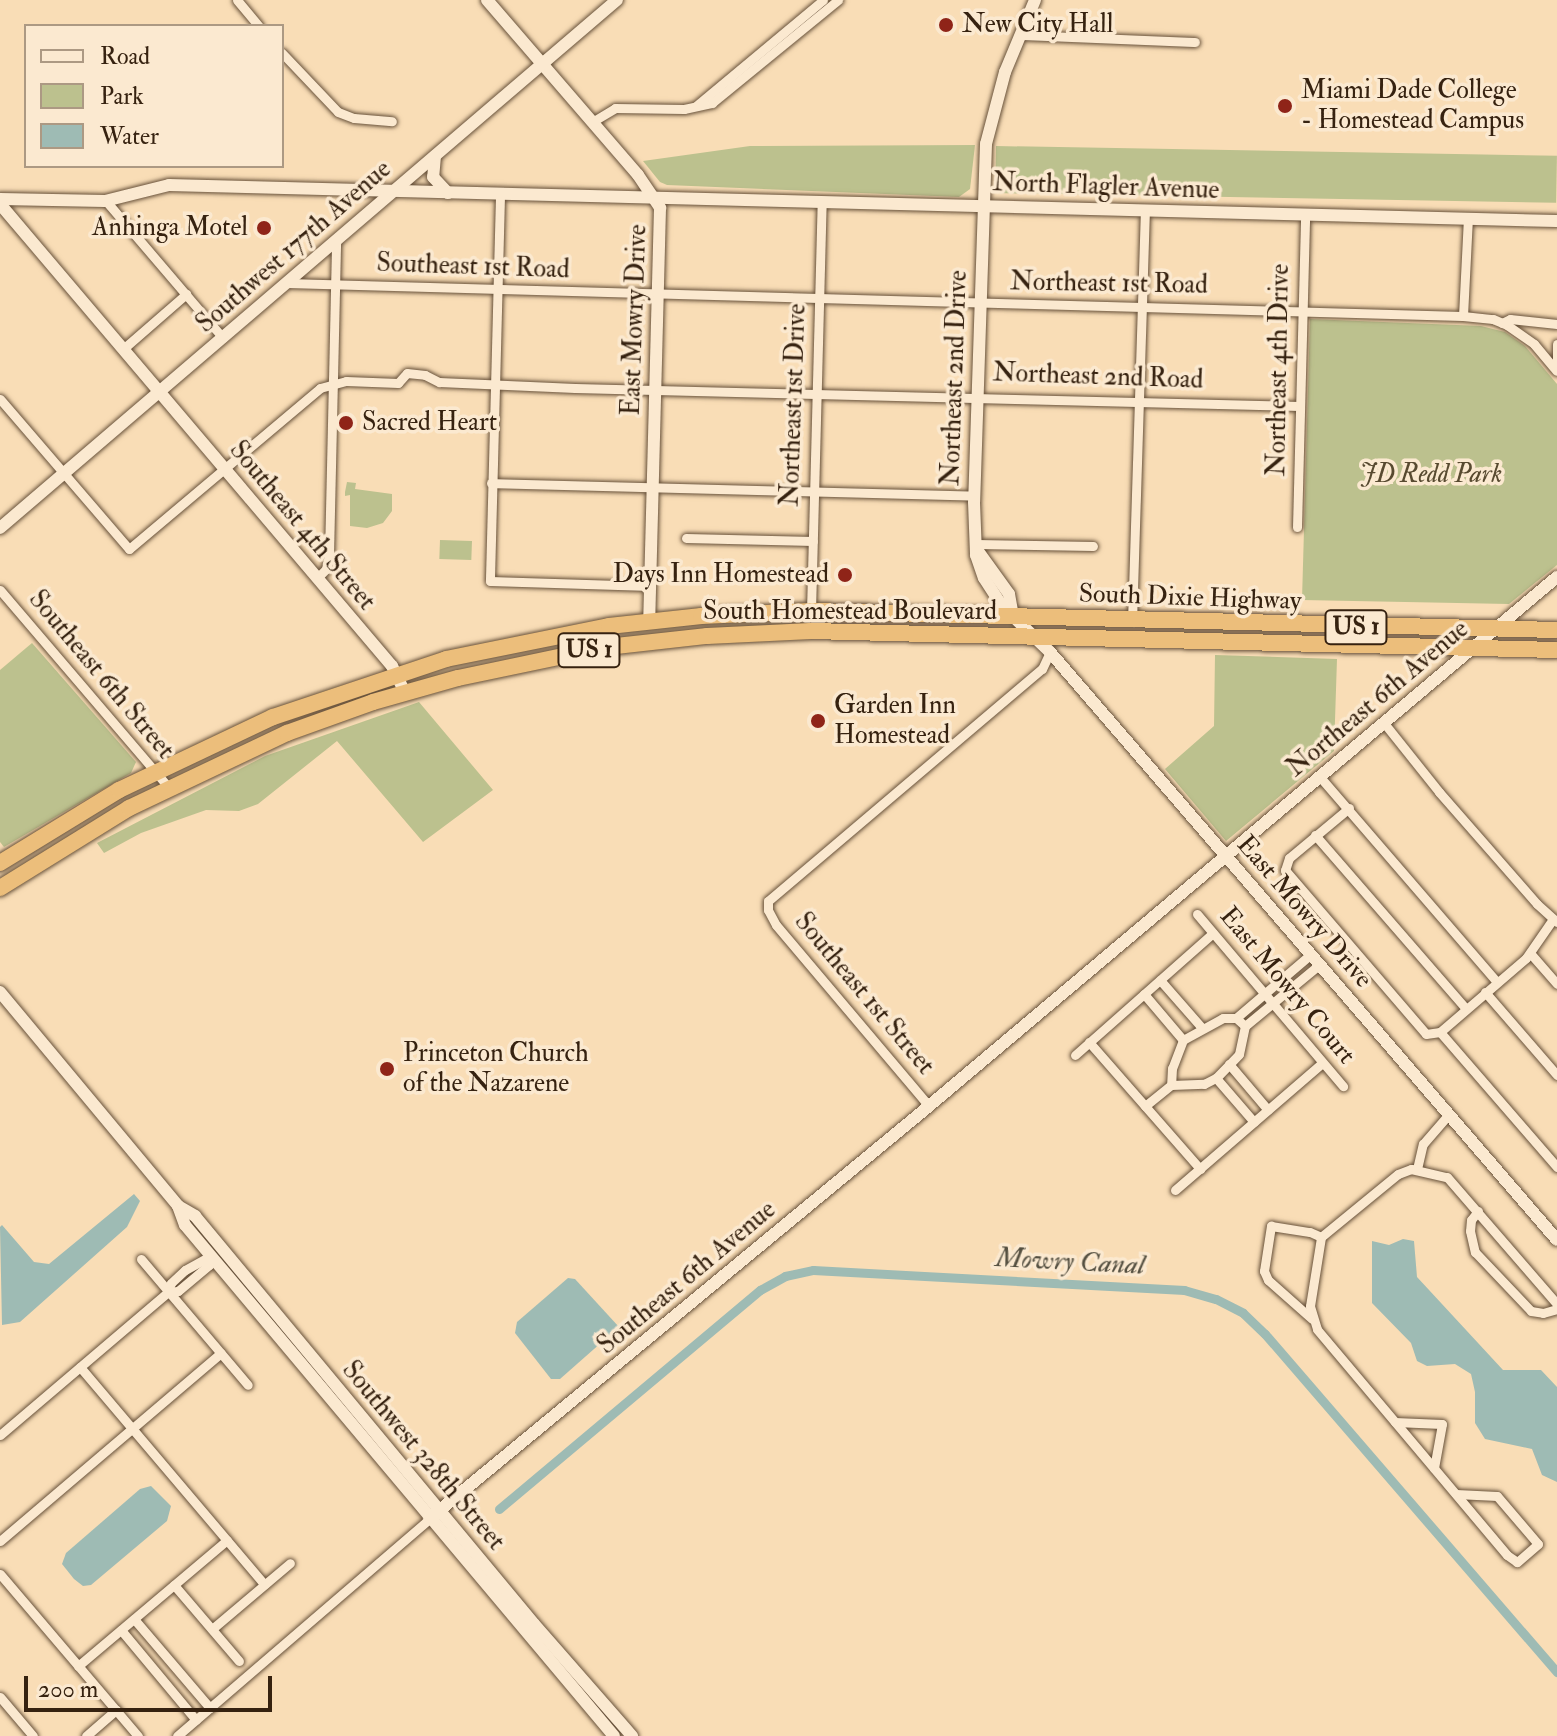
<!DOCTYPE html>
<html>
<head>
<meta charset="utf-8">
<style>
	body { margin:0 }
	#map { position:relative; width:1557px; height:1736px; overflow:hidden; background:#f9ddb6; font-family:"IM FELL Double Pica",serif }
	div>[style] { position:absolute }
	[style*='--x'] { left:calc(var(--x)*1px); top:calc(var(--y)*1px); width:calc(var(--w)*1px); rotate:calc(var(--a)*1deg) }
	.green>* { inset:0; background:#bcc18e; transform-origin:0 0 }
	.water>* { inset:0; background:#9ebbb4 }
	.canal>* { height:9px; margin:-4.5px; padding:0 4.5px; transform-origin:4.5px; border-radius:4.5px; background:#9ebbb4 }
	.roads { filter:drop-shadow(0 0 2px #67513a) drop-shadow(0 0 2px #67513a) }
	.street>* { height:9px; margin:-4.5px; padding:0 4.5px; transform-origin:4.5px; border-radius:4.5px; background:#fbe9d0 }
	.secondary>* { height:12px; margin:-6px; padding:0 6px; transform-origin:6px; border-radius:6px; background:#fbe9d0 }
	.highway>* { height:16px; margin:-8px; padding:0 8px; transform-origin:8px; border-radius:8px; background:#ecbe7b }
	.dots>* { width:22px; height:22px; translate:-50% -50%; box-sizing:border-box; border:4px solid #fbe9d0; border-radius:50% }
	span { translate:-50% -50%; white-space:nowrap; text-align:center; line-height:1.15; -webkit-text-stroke:7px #fbe9d0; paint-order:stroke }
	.shield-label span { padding:2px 6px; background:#fbe9d0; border:2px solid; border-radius:6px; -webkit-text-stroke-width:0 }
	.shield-label { font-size:24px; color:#362210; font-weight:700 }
	.poi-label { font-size:26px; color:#362210 }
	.left { translate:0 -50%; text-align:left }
	.right { translate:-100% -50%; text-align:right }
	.street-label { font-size:26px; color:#362210 }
	.park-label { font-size:26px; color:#584a30; font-style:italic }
	.water-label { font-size:28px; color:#555041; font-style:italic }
	.legend { position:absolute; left:24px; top:24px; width:260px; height:144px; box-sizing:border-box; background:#fbe9d0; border:2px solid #ac9983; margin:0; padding:10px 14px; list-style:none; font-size:24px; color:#362210 }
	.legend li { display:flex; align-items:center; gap:16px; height:40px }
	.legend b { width:40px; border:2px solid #ac9983 }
	.scale { position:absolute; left:24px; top:1676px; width:248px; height:36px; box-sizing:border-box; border:4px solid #362210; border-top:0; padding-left:10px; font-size:24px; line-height:28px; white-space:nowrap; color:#362210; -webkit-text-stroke:6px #fbe9d0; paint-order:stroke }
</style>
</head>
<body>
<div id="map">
	<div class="green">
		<i style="clip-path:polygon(975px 145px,970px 189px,959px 197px,667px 185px,660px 182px,643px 161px,750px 146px)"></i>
		<i style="left:996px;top:146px;width:561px;height:47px;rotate:1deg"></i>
		<i style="clip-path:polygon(1310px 319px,1481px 326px,1505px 332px,1525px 346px,1557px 384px,1557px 565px,1509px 604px,1302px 600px)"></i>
		<i style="clip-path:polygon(347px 482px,356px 483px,355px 489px,392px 494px,392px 511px,383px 523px,367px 528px,350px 526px,350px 495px,345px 496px,345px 492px)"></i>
		<i style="left:440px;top:540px;width:32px;height:19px;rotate:2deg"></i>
		<i style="clip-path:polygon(32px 643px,136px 762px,131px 773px,4px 847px,0 842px,0 670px)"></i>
		<i style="clip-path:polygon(1215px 655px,1337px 659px,1334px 751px,1226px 841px,1165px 769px,1214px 726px)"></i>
		<i style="clip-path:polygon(419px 702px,493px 790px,423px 842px,337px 741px,258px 804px,239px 811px,206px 810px,141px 833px,104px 853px,97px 843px,265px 756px)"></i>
	</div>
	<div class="water">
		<i style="clip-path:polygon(134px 1194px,140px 1201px,127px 1227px,20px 1322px,2px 1325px,0 1227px,2px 1225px,34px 1262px,49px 1264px)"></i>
		<i style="clip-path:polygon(1403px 1239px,1414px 1241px,1417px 1277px,1503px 1370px,1541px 1370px,1557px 1387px,1557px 1482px,1542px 1475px,1532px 1449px,1485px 1439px,1475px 1423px,1475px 1392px,1471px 1374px,1455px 1364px,1427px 1366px,1417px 1361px,1411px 1343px,1372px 1303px,1372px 1241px,1389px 1245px)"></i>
		<i style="clip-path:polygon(568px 1278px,575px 1279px,619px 1327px,560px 1379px,551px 1379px,515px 1333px,517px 1322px)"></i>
		<i style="clip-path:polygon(151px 1486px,171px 1506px,167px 1521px,91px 1585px,83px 1586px,74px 1579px,62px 1564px,66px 1553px,140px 1489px)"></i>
	</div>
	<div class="canal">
		<i style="--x:499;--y:1509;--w:341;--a:-40"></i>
		<i style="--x:760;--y:1290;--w:29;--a:-29"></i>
		<i style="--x:785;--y:1276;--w:29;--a:-12"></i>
		<i style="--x:813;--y:1270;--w:372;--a:3.1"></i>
		<i style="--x:1184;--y:1290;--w:33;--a:16"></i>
		<i style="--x:1216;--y:1299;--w:30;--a:27"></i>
		<i style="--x:1243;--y:1313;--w:30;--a:44"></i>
		<i style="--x:1265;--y:1334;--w:447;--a:49.2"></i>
	</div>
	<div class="roads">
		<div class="street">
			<i style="--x:237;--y:0;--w:34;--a:50"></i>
			<i style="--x:1021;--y:35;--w:174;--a:2.3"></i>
			<i style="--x:282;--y:53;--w:81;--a:46.5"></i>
			<i style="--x:338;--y:112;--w:17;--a:21"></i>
			<i style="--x:354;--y:118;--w:38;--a:5"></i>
			<i style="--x:697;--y:105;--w:164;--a:-39.8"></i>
			<i style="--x:592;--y:122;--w:27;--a:-31"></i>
			<i style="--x:615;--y:108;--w:69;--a:0.8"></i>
			<i style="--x:684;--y:109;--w:29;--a:-12"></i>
			<i style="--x:712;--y:103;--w:163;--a:-39.3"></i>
			<i style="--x:500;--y:196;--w:385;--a:91.5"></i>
			<i style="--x:490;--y:581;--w:160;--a:1.8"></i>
			<i style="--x:106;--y:201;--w:180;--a:49.5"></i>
			<i style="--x:287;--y:283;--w:1176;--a:1.61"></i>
			<i style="--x:1463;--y:316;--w:30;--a:6"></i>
			<i style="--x:1493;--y:319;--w:15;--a:23"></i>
			<i style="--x:1507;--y:325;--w:33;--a:35"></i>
			<i style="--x:1534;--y:344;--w:35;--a:50"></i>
			<i style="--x:1463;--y:316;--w:98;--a:-87.1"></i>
			<i style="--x:1502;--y:323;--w:9;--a:-27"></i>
			<i style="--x:1510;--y:319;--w:47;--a:6.1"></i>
			<i style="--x:1557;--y:344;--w:19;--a:90"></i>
			<i style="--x:123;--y:349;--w:84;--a:-41.1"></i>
			<i style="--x:0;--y:399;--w:198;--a:49.3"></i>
			<i style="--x:129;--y:549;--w:250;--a:-40.1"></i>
			<i style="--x:320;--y:388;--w:27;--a:-15"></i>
			<i style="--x:346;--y:381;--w:52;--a:2.2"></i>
			<i style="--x:398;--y:383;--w:13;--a:-48"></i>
			<i style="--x:407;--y:373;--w:18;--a:6"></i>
			<i style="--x:425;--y:375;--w:16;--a:27"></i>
			<i style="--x:439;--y:382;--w:136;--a:2.5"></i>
			<i style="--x:575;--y:388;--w:725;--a:1.42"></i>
			<i style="--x:491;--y:483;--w:483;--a:1.5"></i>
			<i style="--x:1297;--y:527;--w:313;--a:-88.5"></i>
			<i style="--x:686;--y:538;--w:127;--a:1.4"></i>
			<i style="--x:976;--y:544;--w:117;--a:1"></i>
			<i style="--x:317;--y:578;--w:13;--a:-45"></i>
			<i style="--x:326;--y:569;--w:14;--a:-78"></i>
			<i style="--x:329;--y:555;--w:314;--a:-88.7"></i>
			<i style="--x:0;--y:590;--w:259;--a:49.5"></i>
			<i style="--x:811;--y:611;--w:410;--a:-88.5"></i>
			<i style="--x:1132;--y:622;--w:413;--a:-88.2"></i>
			<i style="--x:1384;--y:723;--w:88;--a:51.4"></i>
			<i style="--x:1439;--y:792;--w:149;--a:48.8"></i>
			<i style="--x:1537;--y:904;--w:27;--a:42"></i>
			<i style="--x:1320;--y:777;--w:271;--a:49.2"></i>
			<i style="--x:1349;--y:808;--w:78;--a:140.2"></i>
			<i style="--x:1289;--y:858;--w:13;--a:108"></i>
			<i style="--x:1285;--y:870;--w:216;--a:49.3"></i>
			<i style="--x:1426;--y:1034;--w:14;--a:-8"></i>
			<i style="--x:1440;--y:1032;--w:113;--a:-40.7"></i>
			<i style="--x:1526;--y:958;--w:47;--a:-55.3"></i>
			<i style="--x:1315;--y:835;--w:230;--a:49"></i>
			<i style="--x:1197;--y:914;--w:226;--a:49.7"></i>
			<i style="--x:1530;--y:953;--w:41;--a:48.9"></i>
			<i style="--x:1160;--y:980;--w:64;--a:48.8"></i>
			<i style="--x:1485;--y:992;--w:110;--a:49.1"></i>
			<i style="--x:1144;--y:994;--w:60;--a:49.7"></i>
			<i style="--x:1236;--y:1018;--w:99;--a:-40.5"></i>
			<i style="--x:1245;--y:1026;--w:97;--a:-39.6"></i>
			<i style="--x:1440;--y:1032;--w:179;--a:49.1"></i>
			<i style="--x:1089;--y:1042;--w:169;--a:48.8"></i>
			<i style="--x:1075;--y:1055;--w:184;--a:-41.5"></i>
			<i style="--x:1229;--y:1064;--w:60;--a:49.7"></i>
			<i style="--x:1216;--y:1078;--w:58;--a:49.2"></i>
			<i style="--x:929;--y:1106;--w:237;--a:-130.2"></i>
			<i style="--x:776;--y:925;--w:17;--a:-118"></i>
			<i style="--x:768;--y:910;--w:9;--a:-90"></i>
			<i style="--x:768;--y:901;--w:359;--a:-40.3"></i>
			<i style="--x:1042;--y:669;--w:19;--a:-65"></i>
			<i style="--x:1145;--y:1106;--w:33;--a:-39"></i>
			<i style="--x:1171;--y:1085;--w:33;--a:-2"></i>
			<i style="--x:1204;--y:1084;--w:13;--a:-27"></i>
			<i style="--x:1216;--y:1078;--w:33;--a:-46"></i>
			<i style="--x:1239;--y:1054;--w:29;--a:-78"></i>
			<i style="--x:1245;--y:1026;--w:12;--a:-138"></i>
			<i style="--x:1236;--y:1018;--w:13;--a:180"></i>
			<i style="--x:1223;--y:1018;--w:46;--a:151.2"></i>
			<i style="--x:1183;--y:1040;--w:30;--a:111"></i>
			<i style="--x:1172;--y:1068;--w:17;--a:93"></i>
			<i style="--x:1417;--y:1169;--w:26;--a:-77"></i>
			<i style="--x:1423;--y:1144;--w:40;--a:-49"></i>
			<i style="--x:1175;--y:1190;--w:194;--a:-40.8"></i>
			<i style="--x:1478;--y:1211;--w:11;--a:128"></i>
			<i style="--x:1471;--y:1220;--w:11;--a:95"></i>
			<i style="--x:1470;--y:1231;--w:22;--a:77"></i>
			<i style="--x:1475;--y:1252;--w:81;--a:46.5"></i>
			<i style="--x:1531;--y:1311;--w:12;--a:9"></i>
			<i style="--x:1543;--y:1313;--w:15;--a:-16"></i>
			<i style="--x:141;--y:1259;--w:165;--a:49.7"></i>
			<i style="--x:168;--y:1292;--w:9;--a:-72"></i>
			<i style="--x:171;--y:1283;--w:19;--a:-43"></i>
			<i style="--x:185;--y:1270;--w:29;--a:-29"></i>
			<i style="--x:1312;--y:1319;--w:59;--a:-138.4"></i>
			<i style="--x:1268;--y:1280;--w:10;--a:-114"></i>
			<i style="--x:1264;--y:1271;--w:46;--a:-81.2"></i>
			<i style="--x:1271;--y:1226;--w:39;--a:9"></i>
			<i style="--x:1310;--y:1232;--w:12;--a:24"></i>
			<i style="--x:80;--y:1367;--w:285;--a:49.7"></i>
			<i style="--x:1395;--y:1422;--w:47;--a:2.4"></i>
			<i style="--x:1442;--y:1424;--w:45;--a:100.3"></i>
			<i style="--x:0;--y:1435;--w:221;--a:-40.4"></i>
			<i style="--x:168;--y:1292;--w:10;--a:-6"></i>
			<i style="--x:178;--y:1291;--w:40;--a:-40"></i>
			<i style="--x:209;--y:1265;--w:9;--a:-84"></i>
			<i style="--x:1456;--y:1494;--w:41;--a:2.8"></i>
			<i style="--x:1497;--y:1496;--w:63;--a:49.5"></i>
			<i style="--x:1538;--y:1544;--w:28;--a:139"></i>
			<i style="--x:1517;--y:1562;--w:12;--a:-145"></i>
			<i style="--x:1507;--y:1555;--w:295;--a:-130.1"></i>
			<i style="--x:1317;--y:1329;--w:24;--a:-107"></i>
			<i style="--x:1310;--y:1306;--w:70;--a:-80.9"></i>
			<i style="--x:1321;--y:1237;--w:99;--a:-39.3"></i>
			<i style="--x:1398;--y:1174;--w:14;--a:-21"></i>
			<i style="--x:1411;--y:1169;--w:37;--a:13"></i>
			<i style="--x:1447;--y:1177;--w:168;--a:49.1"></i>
			<i style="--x:0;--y:1541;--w:290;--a:-40.4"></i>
			<i style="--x:0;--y:1574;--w:213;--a:49.6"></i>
			<i style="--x:174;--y:1585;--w:100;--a:49.5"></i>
			<i style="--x:134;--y:1619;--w:117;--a:49.5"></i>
			<i style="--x:212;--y:1629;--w:102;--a:-40.2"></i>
			<i style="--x:121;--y:1630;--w:117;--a:50.2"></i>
			<i style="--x:78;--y:1666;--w:195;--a:-40.2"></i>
			<i style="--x:0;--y:1697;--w:51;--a:49.8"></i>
			<i style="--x:86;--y:1736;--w:40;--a:-41"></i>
			<i style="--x:177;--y:1736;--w:333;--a:-40.7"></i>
		</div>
		<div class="secondary">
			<i style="--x:487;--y:0;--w:231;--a:49.2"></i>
			<i style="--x:638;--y:175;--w:40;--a:56"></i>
			<i style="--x:660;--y:208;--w:412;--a:91.5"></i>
			<i style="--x:1035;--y:0;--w:78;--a:112.6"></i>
			<i style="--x:1005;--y:72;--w:74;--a:104.8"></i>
			<i style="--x:986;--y:144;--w:358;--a:91.9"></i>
			<i style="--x:974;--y:502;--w:53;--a:87.8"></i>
			<i style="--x:976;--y:555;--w:24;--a:71"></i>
			<i style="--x:984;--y:578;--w:33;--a:57"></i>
			<i style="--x:1002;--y:606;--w:66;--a:43.8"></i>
			<i style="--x:1050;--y:652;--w:776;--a:49.23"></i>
			<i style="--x:435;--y:156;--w:21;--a:95"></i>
			<i style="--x:433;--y:177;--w:22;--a:47"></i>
			<i style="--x:0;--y:199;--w:105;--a:1.1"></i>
			<i style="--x:105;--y:201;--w:66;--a:-14"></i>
			<i style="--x:169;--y:185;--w:1388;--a:1.49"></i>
			<i style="--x:0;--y:204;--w:606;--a:49.69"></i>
			<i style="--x:392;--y:666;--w:30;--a:64"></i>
			<i style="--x:0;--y:528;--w:812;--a:-40.56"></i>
			<i style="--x:978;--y:551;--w:53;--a:54.2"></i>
			<i style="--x:1009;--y:594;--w:23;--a:80"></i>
			<i style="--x:0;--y:992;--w:278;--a:50.2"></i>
			<i style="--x:178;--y:1206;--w:20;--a:30"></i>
			<i style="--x:195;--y:1216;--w:530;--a:50.28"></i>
			<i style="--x:534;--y:1624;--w:149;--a:48.8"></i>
			<i style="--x:178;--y:1206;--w:20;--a:70"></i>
			<i style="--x:185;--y:1225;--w:667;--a:49.99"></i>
			<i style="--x:429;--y:1519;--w:641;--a:-39.55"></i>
			<i style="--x:923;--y:1111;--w:829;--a:-40.11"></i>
		</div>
		<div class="highway">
			<i style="--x:0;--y:863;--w:140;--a:-31.5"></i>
			<i style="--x:119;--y:790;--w:170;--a:-25.4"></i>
			<i style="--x:273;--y:717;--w:182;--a:-18.5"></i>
			<i style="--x:446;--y:659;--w:166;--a:-11.4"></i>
			<i style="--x:609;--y:626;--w:93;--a:-6.2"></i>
			<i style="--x:701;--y:616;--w:110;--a:-2.6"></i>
			<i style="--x:811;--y:611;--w:746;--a:1.46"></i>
			<i style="--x:0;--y:888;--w:152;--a:-31.8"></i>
			<i style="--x:129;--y:808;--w:175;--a:-25.4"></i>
			<i style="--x:287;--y:733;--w:91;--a:-19.8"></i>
			<i style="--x:373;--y:702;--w:88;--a:-15.8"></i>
			<i style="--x:458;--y:678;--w:152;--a:-11.8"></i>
			<i style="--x:607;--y:647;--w:101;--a:-6.3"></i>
			<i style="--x:707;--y:636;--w:104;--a:-2.8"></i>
			<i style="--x:811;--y:631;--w:746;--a:1.46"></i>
		</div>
	</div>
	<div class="dots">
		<i style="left:946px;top:25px;background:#8f2418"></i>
		<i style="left:1285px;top:106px;background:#8f2418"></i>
		<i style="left:264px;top:228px;background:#8f2418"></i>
		<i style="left:346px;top:423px;background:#8f2418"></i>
		<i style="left:845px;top:575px;background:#8f2418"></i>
		<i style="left:818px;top:721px;background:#8f2418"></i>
		<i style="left:387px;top:1069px;background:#8f2418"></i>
	</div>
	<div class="shield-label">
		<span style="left:1356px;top:627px">US 1</span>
		<span style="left:589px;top:650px">US 1</span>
	</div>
	<div class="poi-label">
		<span class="left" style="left:962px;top:25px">New City Hall</span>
		<span class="left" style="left:1301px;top:106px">Miami Dade College<br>- Homestead Campus</span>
		<span class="right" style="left:248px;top:228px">Anhinga Motel</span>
		<span class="left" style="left:362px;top:423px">Sacred Heart</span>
		<span class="right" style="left:829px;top:575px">Days Inn Homestead</span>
		<span class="left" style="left:834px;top:721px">Garden Inn<br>Homestead</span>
		<span class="left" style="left:403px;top:1069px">Princeton Church<br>of the Nazarene</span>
	</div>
	<div class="street-label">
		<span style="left:1106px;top:187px;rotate:2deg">North Flagler Avenue</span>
		<span style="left:294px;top:247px;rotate:-41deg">Southwest 177th Avenue</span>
		<span style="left:473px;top:267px;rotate:2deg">Southeast 1st Road</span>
		<span style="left:1109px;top:284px;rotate:1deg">Northeast 1st Road</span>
		<span style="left:635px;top:320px;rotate:-88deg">East Mowry Drive</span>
		<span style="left:1279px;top:370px;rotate:-89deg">Northeast 4th Drive</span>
		<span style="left:1098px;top:377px;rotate:2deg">Northeast 2nd Road</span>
		<span style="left:955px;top:378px;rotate:-88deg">Northeast 2nd Drive</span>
		<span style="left:794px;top:405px;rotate:-88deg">Northeast 1st Drive</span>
		<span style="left:302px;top:526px;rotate:50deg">Southeast 4th Street</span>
		<span style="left:1190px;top:598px;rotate:2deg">South Dixie Highway</span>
		<span style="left:850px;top:612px">South Homestead Boulevard</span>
		<span style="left:101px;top:675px;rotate:50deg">Southeast 6th Street</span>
		<span style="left:1378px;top:699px;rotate:-40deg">Northeast 6th Avenue</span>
		<span style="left:1304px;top:912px;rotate:49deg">East Mowry Drive</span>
		<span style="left:1287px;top:986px;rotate:50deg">East Mowry Court</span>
		<span style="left:864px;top:994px;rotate:50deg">Southeast 1st Street</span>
		<span style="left:687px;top:1278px;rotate:-40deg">Southeast 6th Avenue</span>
		<span style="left:423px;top:1456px;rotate:50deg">Southwest 328th Street</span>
	</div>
	<div class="park-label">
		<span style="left:1431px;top:475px">JD Redd Park</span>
	</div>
	<div class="water-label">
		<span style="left:1070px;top:1262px;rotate:3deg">Mowry Canal</span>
	</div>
	<ul class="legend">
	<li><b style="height:10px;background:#fbe9d0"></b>Road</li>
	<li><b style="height:22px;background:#bcc18e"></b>Park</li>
	<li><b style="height:22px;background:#9ebbb4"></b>Water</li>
	</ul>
	<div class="scale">200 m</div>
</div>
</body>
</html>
